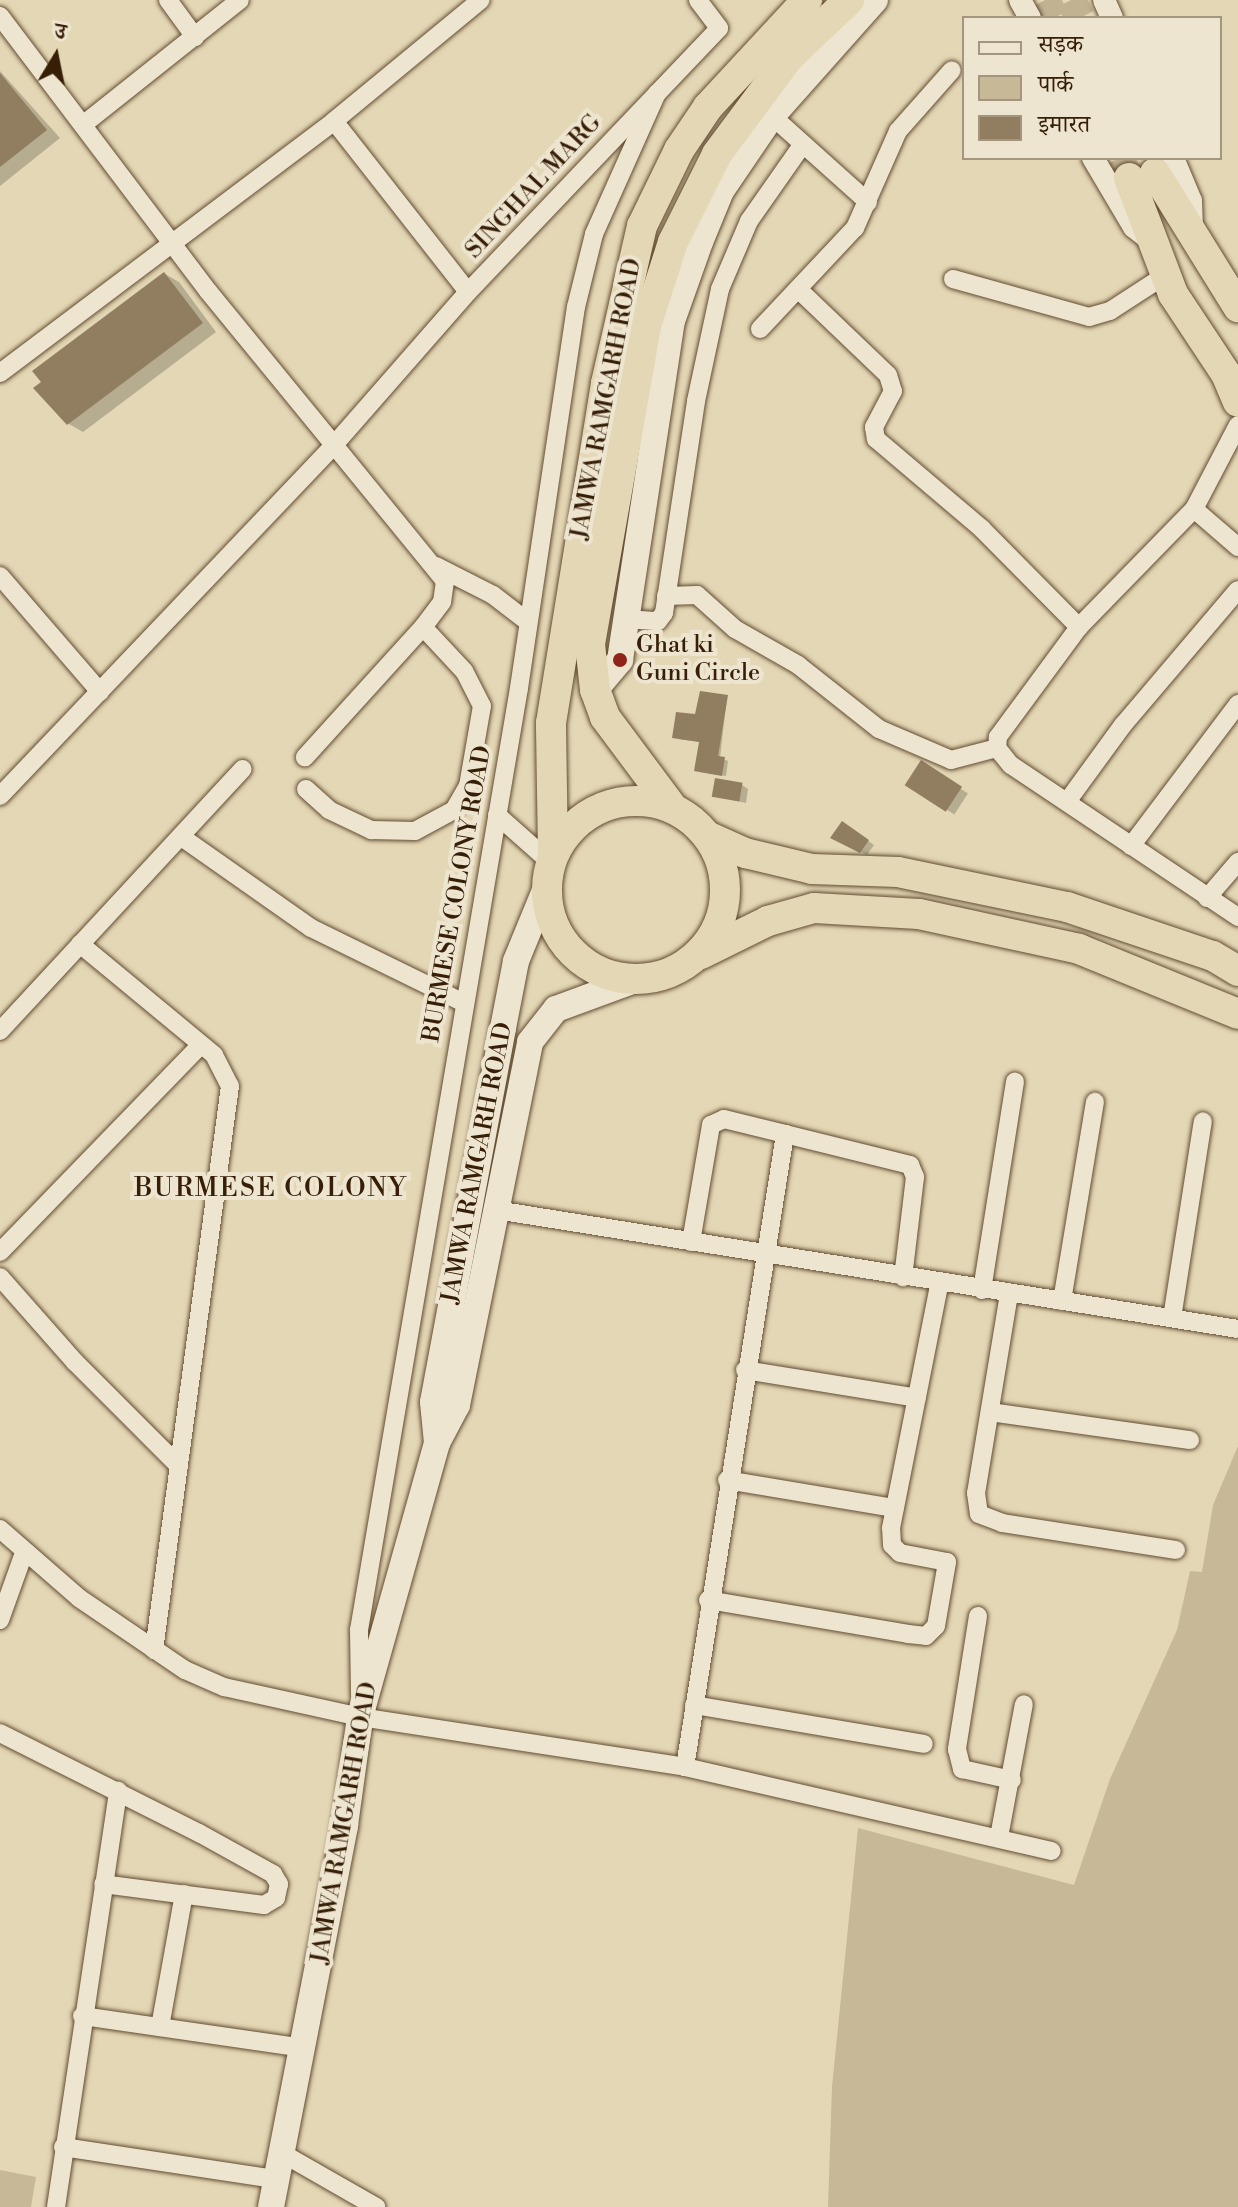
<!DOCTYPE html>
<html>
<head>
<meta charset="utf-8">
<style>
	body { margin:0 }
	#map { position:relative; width:1238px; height:2207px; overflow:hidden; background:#e4d7b5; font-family:"Libre Bodoni","Noto Serif Devanagari",serif }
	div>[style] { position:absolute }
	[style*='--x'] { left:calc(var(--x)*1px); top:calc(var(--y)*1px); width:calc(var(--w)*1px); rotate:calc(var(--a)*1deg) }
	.green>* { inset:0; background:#c7b897 }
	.shadow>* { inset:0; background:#0003; transform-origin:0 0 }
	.building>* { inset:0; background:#917e61; transform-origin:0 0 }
	.trunk-tunnel>* { height:30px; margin-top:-15px; transform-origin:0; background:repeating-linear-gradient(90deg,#c1b292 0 30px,transparent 0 45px) }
	.roads { filter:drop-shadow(0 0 2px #624c32) drop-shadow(0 0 2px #624c32) }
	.minor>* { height:18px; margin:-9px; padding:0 9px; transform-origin:9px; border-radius:9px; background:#ede5cf }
	.tertiary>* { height:22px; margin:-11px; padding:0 11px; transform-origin:11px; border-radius:11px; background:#ede5cf }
	.secondary>* { height:26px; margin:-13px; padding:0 13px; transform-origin:13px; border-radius:13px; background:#ede5cf }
	.trunk>* { height:30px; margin:-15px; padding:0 15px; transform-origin:15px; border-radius:15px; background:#e4d7b5 }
	.trunk>.ring { margin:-15px; padding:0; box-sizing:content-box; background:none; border:30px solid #e4d7b5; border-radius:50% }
	.dots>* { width:22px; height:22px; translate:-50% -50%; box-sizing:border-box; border:4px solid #ede5cf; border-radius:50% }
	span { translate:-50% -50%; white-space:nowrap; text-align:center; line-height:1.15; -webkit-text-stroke:8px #ede5cf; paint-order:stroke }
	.street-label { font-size:24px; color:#371e07 }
	.poi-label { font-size:24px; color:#371e07 }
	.left { translate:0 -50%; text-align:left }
	.neighbourhood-label { font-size:26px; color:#371e07; letter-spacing:2px }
	.legend { position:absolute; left:962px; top:16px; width:260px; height:144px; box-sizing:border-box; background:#ede5cf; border:2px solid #a4957f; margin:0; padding:10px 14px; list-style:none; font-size:24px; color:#371e07 }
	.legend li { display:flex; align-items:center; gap:16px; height:40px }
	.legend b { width:40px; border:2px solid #a4957f }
	.north { position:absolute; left:16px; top:16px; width:80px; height:80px; -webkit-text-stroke:6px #ede5cf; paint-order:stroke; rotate:10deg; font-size:22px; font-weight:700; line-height:32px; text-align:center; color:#371e07 }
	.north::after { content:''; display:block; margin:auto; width:28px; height:36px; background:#371e07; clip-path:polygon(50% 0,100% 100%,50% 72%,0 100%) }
</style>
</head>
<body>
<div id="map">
	<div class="green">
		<i style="clip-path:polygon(1238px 1446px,1238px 2207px,828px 2207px,832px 2087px,858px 1828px,1074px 1885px,1110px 1779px,1177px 1630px,1190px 1571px,1202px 1572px,1213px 1505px)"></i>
		<i style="clip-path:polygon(0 2170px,36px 2177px,31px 2207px,0 2207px)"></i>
	</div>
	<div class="shadow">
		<i style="clip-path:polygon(0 71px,60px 138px,0 186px)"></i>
		<i style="clip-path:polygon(165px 274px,179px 282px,216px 332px,83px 432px,69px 424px,57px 408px)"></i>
		<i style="clip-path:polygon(727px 697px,720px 758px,728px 761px,726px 776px,700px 772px,701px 742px,678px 739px,697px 717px)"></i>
		<i style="left:921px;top:763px;width:56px;height:25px;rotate:33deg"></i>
		<i style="clip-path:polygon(742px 785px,748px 789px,746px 803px,714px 796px)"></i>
		<i style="clip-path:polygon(849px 827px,874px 845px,867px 855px,833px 838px)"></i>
	</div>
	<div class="building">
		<i style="clip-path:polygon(0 73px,47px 130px,0 167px)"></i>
		<i style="clip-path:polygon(164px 272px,203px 323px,67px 425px,33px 388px,41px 382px,32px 371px)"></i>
		<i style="clip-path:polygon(700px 691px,728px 695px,718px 756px,725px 757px,722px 776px,694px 771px,699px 742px,672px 738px,676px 712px,695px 714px)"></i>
		<i style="left:921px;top:760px;width:49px;height:30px;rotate:33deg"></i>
		<i style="left:715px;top:778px;width:28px;height:19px;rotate:10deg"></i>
		<i style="clip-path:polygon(842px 821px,869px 840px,860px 853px,830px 838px)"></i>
	</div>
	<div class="trunk-tunnel">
		<i style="--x:1045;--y:0;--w:20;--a:63"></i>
		<i style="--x:1071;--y:0;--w:20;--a:63"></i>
		<i style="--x:1119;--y:158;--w:22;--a:63"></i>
	</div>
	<div class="roads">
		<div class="minor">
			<i style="--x:168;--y:0;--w:46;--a:53.9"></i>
			<i style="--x:0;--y:16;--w:345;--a:52.9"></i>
			<i style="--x:208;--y:291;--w:199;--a:50.7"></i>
			<i style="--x:334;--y:445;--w:203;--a:-48.8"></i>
			<i style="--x:468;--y:292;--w:364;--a:-46.4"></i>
			<i style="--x:719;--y:28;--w:35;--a:-127"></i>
			<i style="--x:772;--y:116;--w:129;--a:41.9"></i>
			<i style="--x:334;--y:121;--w:217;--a:51.9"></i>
			<i style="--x:84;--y:124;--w:199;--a:-38.5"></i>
			<i style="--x:953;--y:279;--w:141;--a:15.6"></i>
			<i style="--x:1089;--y:317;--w:22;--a:-16"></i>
			<i style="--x:1110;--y:311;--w:68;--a:-33"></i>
			<i style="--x:798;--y:289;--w:124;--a:43.7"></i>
			<i style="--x:888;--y:375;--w:17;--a:73"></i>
			<i style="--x:893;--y:391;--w:41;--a:117.8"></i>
			<i style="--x:874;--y:427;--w:12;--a:81"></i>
			<i style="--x:876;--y:439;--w:139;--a:40.3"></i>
			<i style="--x:982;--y:529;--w:138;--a:45.3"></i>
			<i style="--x:760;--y:329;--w:139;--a:-46.8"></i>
			<i style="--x:855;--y:228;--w:106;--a:-66.1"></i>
			<i style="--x:898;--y:131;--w:81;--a:-48.5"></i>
			<i style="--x:0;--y:373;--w:418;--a:-37"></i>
			<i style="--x:334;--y:121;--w:190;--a:-39.5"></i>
			<i style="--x:1238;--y:425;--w:95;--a:117.6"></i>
			<i style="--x:1194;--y:509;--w:165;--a:134.3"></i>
			<i style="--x:1079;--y:627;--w:137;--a:126.4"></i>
			<i style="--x:998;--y:737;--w:11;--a:95"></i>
			<i style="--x:997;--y:748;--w:22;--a:51"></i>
			<i style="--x:1011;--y:765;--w:273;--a:33.8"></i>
			<i style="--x:1194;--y:509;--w:58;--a:40.8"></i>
			<i style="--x:436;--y:566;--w:64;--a:27"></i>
			<i style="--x:493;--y:595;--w:44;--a:37.6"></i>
			<i style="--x:0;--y:576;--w:153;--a:49.2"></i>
			<i style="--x:666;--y:596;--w:31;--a:-2"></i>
			<i style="--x:697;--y:595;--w:51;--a:41.8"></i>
			<i style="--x:735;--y:629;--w:73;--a:29.7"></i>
			<i style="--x:798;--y:665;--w:103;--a:38.3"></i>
			<i style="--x:879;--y:729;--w:78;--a:23.3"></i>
			<i style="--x:951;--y:760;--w:48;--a:-14.6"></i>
			<i style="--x:626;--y:619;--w:32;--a:4"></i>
			<i style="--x:658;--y:621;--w:10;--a:-53"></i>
			<i style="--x:664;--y:613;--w:214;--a:-81.4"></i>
			<i style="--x:696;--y:401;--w:115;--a:-77.9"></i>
			<i style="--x:720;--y:289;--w:74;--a:-66.9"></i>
			<i style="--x:749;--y:221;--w:94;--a:-55"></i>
			<i style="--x:306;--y:789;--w:31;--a:42"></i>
			<i style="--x:329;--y:810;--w:47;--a:25.5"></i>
			<i style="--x:371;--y:830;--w:44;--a:1.3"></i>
			<i style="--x:415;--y:831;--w:44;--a:-28.3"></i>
			<i style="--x:454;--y:810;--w:28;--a:-60"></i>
			<i style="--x:468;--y:786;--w:81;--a:-80.1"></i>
			<i style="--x:482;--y:706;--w:39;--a:-117"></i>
			<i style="--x:464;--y:671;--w:60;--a:-133"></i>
			<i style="--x:0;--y:796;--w:485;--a:-46.4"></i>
			<i style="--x:334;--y:445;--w:176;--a:50.8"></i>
			<i style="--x:445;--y:581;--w:21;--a:98"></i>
			<i style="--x:442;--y:602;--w:31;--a:127"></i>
			<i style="--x:423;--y:627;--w:176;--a:132.2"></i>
			<i style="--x:1069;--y:799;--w:92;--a:-53.9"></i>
			<i style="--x:1123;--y:725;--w:177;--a:-49.6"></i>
			<i style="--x:497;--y:815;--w:72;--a:41.6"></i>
			<i style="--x:183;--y:838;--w:156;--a:35.1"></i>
			<i style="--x:311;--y:928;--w:170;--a:26.1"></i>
			<i style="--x:1131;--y:846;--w:178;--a:-53"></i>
			<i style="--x:1207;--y:898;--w:48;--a:-49.3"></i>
			<i style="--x:80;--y:944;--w:174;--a:39.6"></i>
			<i style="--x:214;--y:1055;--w:35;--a:63"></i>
			<i style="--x:230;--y:1086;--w:569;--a:97.67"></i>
			<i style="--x:0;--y:1031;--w:357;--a:-47.2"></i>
			<i style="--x:496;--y:1210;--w:751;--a:9.11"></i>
			<i style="--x:691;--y:1242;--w:119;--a:-80.3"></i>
			<i style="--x:711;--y:1125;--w:14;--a:-25"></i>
			<i style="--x:724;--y:1119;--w:63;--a:13.8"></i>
			<i style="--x:0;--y:1252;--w:286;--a:-45.9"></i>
			<i style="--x:0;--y:1277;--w:113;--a:48.6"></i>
			<i style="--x:75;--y:1362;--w:147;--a:45"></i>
			<i style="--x:982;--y:1290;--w:211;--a:-81"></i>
			<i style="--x:1009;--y:1294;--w:202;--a:99.4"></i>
			<i style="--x:976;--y:1493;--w:21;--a:82"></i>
			<i style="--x:979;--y:1514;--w:25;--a:21"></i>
			<i style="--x:1002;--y:1523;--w:176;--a:8.8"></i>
			<i style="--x:1062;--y:1301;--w:202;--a:-80.6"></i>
			<i style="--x:1172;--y:1318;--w:199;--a:-81.1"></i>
			<i style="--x:745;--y:1370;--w:174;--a:9.2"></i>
			<i style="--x:990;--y:1412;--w:202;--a:8"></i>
			<i style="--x:727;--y:1480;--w:170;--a:9.5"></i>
			<i style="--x:0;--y:1529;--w:105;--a:41.1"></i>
			<i style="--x:79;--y:1598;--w:128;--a:34.2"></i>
			<i style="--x:185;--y:1670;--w:43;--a:23.6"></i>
			<i style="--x:224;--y:1687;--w:139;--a:12.4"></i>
			<i style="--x:360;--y:1717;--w:329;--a:8.7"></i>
			<i style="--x:685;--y:1767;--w:376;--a:12.9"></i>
			<i style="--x:708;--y:1600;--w:203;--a:9.6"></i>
			<i style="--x:908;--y:1634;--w:18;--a:6"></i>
			<i style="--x:926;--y:1636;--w:14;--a:-45"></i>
			<i style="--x:936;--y:1626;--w:65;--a:-80.2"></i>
			<i style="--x:947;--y:1562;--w:48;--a:-169.2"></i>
			<i style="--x:900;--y:1553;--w:11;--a:-135"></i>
			<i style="--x:892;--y:1545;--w:17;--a:-93"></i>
			<i style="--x:891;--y:1528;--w:248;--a:-78.8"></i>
			<i style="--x:978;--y:1616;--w:135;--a:99"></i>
			<i style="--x:957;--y:1749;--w:21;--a:76"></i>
			<i style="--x:962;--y:1769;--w:51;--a:12.4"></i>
			<i style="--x:0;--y:1620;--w:71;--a:-70.3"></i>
			<i style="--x:360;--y:1694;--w:64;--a:-90.9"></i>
			<i style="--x:359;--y:1630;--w:955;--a:-80.36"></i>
			<i style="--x:519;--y:688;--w:385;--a:-81.5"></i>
			<i style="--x:576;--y:307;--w:75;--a:-76.1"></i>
			<i style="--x:594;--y:234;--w:154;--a:-65.9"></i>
			<i style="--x:694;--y:1705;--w:233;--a:9.6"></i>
			<i style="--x:0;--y:1733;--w:223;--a:26.7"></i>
			<i style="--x:199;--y:1833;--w:85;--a:29"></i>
			<i style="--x:273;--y:1874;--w:12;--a:59"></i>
			<i style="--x:279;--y:1884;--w:14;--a:102"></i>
			<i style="--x:276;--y:1898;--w:14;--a:150"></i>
			<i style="--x:264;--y:1905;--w:162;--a:-172.6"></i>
			<i style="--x:685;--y:1767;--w:641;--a:-81.02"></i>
			<i style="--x:785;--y:1134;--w:129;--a:13.9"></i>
			<i style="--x:910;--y:1165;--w:13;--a:67"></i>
			<i style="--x:915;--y:1177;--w:101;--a:96.8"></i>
			<i style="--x:999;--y:1837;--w:135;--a:-79.4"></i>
			<i style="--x:82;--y:2016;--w:224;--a:8.2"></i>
			<i style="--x:160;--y:2027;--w:135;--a:-79.8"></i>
			<i style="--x:63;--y:2147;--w:214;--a:8.6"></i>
			<i style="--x:280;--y:2152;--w:111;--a:29.8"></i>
			<i style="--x:56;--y:2207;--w:421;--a:-81.5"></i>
		</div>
		<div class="tertiary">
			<i style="--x:1020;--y:0;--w:21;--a:61"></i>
			<i style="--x:1104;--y:0;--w:20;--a:66"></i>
			<i style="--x:1093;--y:158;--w:80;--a:59.3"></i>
			<i style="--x:1134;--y:227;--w:18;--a:38"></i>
			<i style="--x:1173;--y:158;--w:47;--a:67.3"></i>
			<i style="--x:1191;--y:201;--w:32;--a:88"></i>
		</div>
		<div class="secondary">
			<i style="--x:595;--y:690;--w:39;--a:-50"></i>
			<i style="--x:620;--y:660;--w:343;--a:-81.3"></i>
			<i style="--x:672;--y:321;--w:84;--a:-70.5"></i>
			<i style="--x:700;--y:242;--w:55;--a:-67.6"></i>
			<i style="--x:721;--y:191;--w:91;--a:-55.8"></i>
			<i style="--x:772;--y:116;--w:155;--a:-48.4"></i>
			<i style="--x:437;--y:1443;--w:41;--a:-95.6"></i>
			<i style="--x:433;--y:1402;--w:380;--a:-79.4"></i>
			<i style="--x:503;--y:1028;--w:68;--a:-79"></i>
			<i style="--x:516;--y:961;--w:79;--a:-67.7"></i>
			<i style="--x:271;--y:2207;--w:389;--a:-79"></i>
			<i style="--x:345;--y:1825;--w:109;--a:-82.1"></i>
			<i style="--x:360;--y:1717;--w:285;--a:-74.3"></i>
			<i style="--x:437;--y:1443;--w:43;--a:-62.2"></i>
			<i style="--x:457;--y:1405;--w:370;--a:-78.6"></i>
			<i style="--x:530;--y:1042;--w:42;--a:-51.8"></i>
			<i style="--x:556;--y:1009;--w:84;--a:-20.2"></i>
		</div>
		<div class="trunk">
			<i style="--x:1155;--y:173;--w:158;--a:58.2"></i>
			<i style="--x:1129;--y:178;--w:124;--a:69.2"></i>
			<i style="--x:1173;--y:294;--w:96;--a:56.5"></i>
			<i style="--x:1226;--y:374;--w:30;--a:67"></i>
			<i class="ring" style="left:547px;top:801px;width:148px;height:148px"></i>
			<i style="--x:672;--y:807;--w:112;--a:-126.7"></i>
			<i style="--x:605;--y:717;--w:29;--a:-110"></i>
			<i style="--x:595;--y:690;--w:46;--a:-96.2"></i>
			<i style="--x:590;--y:644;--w:323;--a:-80"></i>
			<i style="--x:646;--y:326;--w:88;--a:-72.2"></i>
			<i style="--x:673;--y:242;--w:98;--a:-63.4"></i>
			<i style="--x:717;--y:154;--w:121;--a:-53.4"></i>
			<i style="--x:789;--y:57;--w:83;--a:-43.5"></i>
			<i style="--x:707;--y:836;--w:42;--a:24.1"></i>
			<i style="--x:745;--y:853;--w:69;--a:13.4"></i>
			<i style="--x:812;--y:869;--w:86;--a:2"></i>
			<i style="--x:898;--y:872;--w:173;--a:11.7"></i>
			<i style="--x:1067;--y:907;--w:154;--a:18.6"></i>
			<i style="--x:1213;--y:956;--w:29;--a:31"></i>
			<i style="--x:553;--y:854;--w:131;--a:-90.9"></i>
			<i style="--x:551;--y:723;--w:344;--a:-80.8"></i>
			<i style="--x:606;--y:383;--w:161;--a:-77.1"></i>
			<i style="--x:642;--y:226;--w:85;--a:-64"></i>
			<i style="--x:679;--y:150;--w:52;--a:-56"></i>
			<i style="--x:708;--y:107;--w:146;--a:-47.2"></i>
			<i style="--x:701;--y:954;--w:75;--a:-26.2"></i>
			<i style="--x:768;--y:921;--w:48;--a:-15.8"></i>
			<i style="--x:814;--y:908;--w:105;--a:3.3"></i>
			<i style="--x:919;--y:914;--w:164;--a:12.3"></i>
			<i style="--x:1079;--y:949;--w:172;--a:22.2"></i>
		</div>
	</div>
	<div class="dots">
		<i style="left:620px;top:660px;background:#8f2418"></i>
	</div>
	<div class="street-label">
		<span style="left:534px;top:187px;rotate:-47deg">SINGHAL MARG</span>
		<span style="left:607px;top:399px;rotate:-79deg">JAMWA RAMGARH ROAD</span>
		<span style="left:458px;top:894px;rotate:-80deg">BURMESE COLONY ROAD</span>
		<span style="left:478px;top:1163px;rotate:-79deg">JAMWA RAMGARH ROAD</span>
		<span style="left:345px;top:1823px;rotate:-80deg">JAMWA RAMGARH ROAD</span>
	</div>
	<div class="poi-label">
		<span class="left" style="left:636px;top:660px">Ghat ki<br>Guni Circle</span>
	</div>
	<div class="neighbourhood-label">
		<span style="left:271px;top:1189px">BURMESE COLONY</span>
	</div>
	<ul class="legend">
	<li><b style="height:10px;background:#ede5cf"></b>सड़क</li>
	<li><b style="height:22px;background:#c7b897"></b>पार्क</li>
	<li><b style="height:22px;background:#917e61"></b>इमारत</li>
	</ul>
	<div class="north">उ</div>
</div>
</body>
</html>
